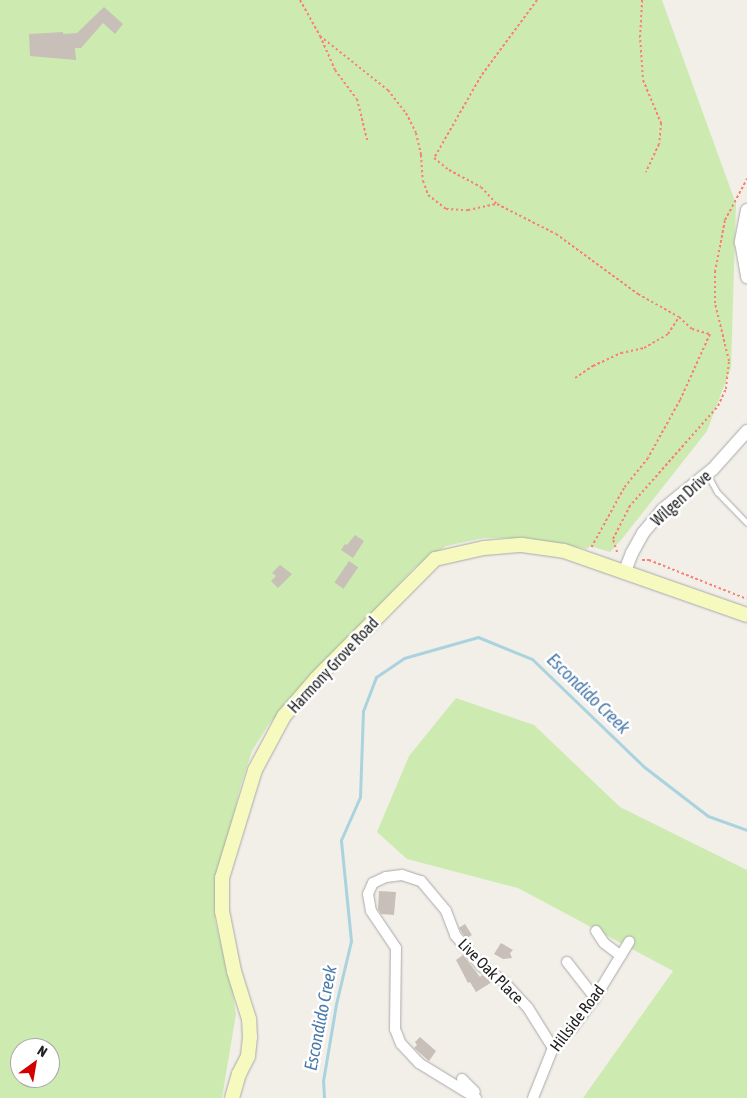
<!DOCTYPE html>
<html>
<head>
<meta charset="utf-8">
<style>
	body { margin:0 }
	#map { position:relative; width:747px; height:1098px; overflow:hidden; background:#f2efe9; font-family:"Asap Condensed",sans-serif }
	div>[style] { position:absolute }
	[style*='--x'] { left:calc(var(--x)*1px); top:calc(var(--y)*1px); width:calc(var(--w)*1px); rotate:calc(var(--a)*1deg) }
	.grass>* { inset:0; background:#cdebb0 }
	.stream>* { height:3px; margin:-1.5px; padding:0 1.5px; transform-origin:1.5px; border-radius:1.5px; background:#aad3df }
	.building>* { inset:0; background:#c7bfb8; transform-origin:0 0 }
	.path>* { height:2px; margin-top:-1px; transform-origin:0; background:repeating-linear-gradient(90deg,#fa8072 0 2.5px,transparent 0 5px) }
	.roads { filter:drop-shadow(0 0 1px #a9a9a9) drop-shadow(0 0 1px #a9a9a9) }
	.service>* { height:5px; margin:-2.5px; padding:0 2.5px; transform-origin:2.5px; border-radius:2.5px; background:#fff }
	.minor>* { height:10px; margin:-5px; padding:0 5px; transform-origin:5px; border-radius:5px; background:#fff }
	.tertiary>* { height:12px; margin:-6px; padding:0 6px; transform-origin:6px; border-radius:6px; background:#fff }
	.secondary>* { height:14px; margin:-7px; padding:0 7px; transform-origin:7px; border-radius:7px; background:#f7fabf }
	span { translate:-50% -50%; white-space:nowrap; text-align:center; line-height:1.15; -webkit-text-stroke:5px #fff; paint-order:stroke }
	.street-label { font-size:16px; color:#222 }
	.water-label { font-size:18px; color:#4a7aab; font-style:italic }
	.north { position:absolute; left:10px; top:1038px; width:50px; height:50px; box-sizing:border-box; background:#fff; border:1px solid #a7a7a7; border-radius:50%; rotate:32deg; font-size:14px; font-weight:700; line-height:20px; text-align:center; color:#222 }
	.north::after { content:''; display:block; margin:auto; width:18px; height:22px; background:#d40000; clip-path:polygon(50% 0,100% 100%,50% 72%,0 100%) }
</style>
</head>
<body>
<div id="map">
	<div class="grass">
		<i style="clip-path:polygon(evenodd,0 0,662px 0,736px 204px,731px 368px,707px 431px,622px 539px,610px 552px,590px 546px,587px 549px,529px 538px,484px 538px,446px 546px,414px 568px,269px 724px,252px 751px,240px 788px,215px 892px,215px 920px,232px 988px,236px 1014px,222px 1098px,0 1098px,0 0,20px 1048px,50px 1048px,50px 1078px,20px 1078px,20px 1048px)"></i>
		<i style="clip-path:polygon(456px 698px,534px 725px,620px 807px,747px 870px,747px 1098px,583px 1098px,673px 971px,518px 888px,407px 859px,377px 832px,409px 756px)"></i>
	</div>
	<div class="stream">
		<i style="--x:324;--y:1098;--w:17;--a:-93"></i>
		<i style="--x:323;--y:1081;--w:78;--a:-80.4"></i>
		<i style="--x:336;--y:1004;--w:65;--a:-76.6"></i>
		<i style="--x:351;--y:941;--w:101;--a:-95.7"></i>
		<i style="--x:341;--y:840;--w:47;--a:-66.2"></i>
		<i style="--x:360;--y:797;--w:86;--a:-88"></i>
		<i style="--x:363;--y:711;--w:36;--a:-69"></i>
		<i style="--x:376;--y:677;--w:34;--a:-34"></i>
		<i style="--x:404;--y:658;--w:77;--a:-15.8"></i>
		<i style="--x:478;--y:637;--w:58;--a:22.2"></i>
		<i style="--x:532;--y:659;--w:154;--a:43.9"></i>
		<i style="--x:643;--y:766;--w:82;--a:37.6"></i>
		<i style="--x:708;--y:816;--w:41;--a:19.7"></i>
	</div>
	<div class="building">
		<i style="clip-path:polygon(104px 7px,123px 24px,115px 34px,103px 23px,81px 48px,75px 48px,76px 60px,30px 56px,29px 34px,63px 32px,63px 34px,77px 33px)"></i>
		<i style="clip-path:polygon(355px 535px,364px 541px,353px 558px,341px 550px,345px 544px,347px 545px)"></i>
		<i style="left:349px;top:561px;width:11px;height:26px;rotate:34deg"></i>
		<i style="clip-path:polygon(280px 565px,292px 574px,278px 588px,271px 581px,276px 576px,272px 573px)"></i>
		<i style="clip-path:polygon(379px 891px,396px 892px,394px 915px,381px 914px,378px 909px)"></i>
		<i style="left:465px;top:924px;width:13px;height:7px;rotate:58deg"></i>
		<i style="clip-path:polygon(501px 943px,513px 950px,510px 953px,512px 958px,503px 959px,494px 954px)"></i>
		<i style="clip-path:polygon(463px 955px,480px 977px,482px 975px,492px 982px,476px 992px,470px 982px,468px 983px,456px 960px)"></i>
		<i style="clip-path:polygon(420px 1037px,436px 1051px,429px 1061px,414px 1048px,417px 1045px,415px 1042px)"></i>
	</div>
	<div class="path">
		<i style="--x:300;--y:0;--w:41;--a:60.9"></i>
		<i style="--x:320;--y:36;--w:37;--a:66"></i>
		<i style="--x:335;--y:70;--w:36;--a:53"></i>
		<i style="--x:357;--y:99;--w:45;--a:76"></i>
		<i style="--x:537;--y:0;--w:94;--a:126.4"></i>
		<i style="--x:481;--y:76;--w:95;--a:119.8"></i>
		<i style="--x:434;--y:158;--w:19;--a:39"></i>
		<i style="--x:449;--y:170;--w:36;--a:28"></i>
		<i style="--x:481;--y:187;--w:23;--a:47"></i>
		<i style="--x:497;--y:204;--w:66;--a:27"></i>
		<i style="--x:556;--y:234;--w:102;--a:36.2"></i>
		<i style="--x:638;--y:294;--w:47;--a:29.3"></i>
		<i style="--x:642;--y:0;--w:35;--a:93"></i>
		<i style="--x:640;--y:35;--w:45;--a:86.2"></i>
		<i style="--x:643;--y:80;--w:47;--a:67.3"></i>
		<i style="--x:661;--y:123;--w:21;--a:95"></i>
		<i style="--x:659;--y:144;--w:31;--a:115"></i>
		<i style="--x:320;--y:36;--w:87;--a:38.5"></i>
		<i style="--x:388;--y:90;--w:29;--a:52"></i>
		<i style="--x:406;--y:113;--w:22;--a:63"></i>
		<i style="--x:416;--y:133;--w:23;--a:77"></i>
		<i style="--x:421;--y:155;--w:26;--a:86"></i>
		<i style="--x:423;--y:181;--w:15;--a:70"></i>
		<i style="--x:428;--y:195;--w:23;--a:38"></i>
		<i style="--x:446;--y:209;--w:22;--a:3"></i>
		<i style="--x:468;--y:210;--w:30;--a:-12"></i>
		<i style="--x:575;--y:378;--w:22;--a:-34"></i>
		<i style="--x:593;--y:366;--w:31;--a:-25"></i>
		<i style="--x:621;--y:353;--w:24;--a:-12"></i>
		<i style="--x:644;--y:348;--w:28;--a:-30"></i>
		<i style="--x:668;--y:334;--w:20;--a:-57"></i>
		<i style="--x:679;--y:317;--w:18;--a:43"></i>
		<i style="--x:692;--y:329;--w:19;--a:16"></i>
		<i style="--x:710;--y:334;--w:72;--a:114.4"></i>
		<i style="--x:680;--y:400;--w:66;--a:118.9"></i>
		<i style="--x:648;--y:458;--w:38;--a:129"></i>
		<i style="--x:624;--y:488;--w:68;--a:118.8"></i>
		<i style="--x:617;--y:552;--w:14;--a:-107"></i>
		<i style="--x:613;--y:539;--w:36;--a:-63"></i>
		<i style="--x:629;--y:507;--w:135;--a:-48.6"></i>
		<i style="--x:718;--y:406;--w:19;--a:-65"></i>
		<i style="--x:726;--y:389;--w:28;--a:-84"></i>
		<i style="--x:729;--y:361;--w:60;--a:-103.6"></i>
		<i style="--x:715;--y:303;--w:31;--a:-90"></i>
		<i style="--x:715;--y:272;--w:53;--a:-79.1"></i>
		<i style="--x:725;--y:220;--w:47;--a:-61.8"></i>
		<i style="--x:642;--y:560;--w:7;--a:0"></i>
		<i style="--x:649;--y:560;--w:105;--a:21.7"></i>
	</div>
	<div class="roads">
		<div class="service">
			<i style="--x:707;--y:474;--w:21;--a:61"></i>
			<i style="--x:717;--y:492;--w:43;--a:45.9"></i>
		</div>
		<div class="minor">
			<i style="--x:596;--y:931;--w:14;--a:56"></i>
			<i style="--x:604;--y:943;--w:21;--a:37"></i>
			<i style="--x:567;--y:962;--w:46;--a:52.1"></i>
			<i style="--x:462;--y:1079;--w:18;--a:45"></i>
			<i style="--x:476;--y:1098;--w:67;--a:-148.4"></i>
			<i style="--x:419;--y:1063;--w:26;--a:-133"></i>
			<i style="--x:401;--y:1044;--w:16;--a:-112"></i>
			<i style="--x:395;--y:1029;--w:81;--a:-89.3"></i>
			<i style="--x:396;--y:948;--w:45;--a:-124"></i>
			<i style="--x:371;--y:911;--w:17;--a:-100"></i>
			<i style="--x:368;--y:894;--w:12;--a:-66"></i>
			<i style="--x:373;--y:883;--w:14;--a:-25"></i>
			<i style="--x:386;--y:877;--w:16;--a:-7"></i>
			<i style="--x:402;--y:875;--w:20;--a:18"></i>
			<i style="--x:421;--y:881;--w:39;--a:50"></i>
			<i style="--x:446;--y:911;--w:26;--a:69"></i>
			<i style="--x:455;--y:935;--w:40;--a:50"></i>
			<i style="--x:481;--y:966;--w:27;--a:34"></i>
			<i style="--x:503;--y:981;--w:37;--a:47"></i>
			<i style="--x:528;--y:1008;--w:47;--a:58"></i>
			<i style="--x:533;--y:1098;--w:54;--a:-68.2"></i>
			<i style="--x:553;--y:1048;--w:29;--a:-46"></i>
			<i style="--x:573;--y:1027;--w:36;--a:-53"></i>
			<i style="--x:595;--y:998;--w:66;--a:-58.7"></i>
		</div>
		<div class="tertiary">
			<i style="--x:747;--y:210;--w:33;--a:101"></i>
			<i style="--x:741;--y:242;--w:36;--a:80"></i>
			<i style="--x:625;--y:571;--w:19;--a:-69"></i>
			<i style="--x:632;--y:553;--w:23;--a:-61"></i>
			<i style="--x:643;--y:533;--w:30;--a:-50"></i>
			<i style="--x:662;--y:510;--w:65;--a:-38.8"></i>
			<i style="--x:713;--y:469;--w:51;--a:-48.2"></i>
		</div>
		<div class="secondary">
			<i style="--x:232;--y:1098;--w:25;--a:-74"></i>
			<i style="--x:239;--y:1074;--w:20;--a:-63"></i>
			<i style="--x:248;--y:1056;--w:19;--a:-84"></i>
			<i style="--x:250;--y:1037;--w:18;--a:-93"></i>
			<i style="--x:249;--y:1019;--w:50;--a:-107.4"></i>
			<i style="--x:234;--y:971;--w:61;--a:-101.3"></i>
			<i style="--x:222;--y:911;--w:33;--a:-90"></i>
			<i style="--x:222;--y:878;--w:113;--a:-73"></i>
			<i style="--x:255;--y:770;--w:61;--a:-61.8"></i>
			<i style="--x:284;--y:716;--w:49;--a:-49.1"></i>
			<i style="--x:316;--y:679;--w:169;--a:-45.2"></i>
			<i style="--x:435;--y:559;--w:50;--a:-12.7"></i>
			<i style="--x:484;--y:548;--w:38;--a:-5"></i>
			<i style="--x:522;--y:545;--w:42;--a:8.1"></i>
			<i style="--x:564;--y:551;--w:194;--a:19.3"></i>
		</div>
	</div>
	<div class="street-label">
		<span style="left:681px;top:498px;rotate:-42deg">Wilgen Drive</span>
		<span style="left:333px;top:665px;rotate:-47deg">Harmony Grove Road</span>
		<span style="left:491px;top:971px;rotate:45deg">Live Oak Place</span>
		<span style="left:577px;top:1018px;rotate:-53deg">Hillside Road</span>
	</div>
	<div class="water-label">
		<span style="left:588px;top:694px;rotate:44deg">Escondido Creek</span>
		<span style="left:321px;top:1018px;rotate:-79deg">Escondido Creek</span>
	</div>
	<div class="north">N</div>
</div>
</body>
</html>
